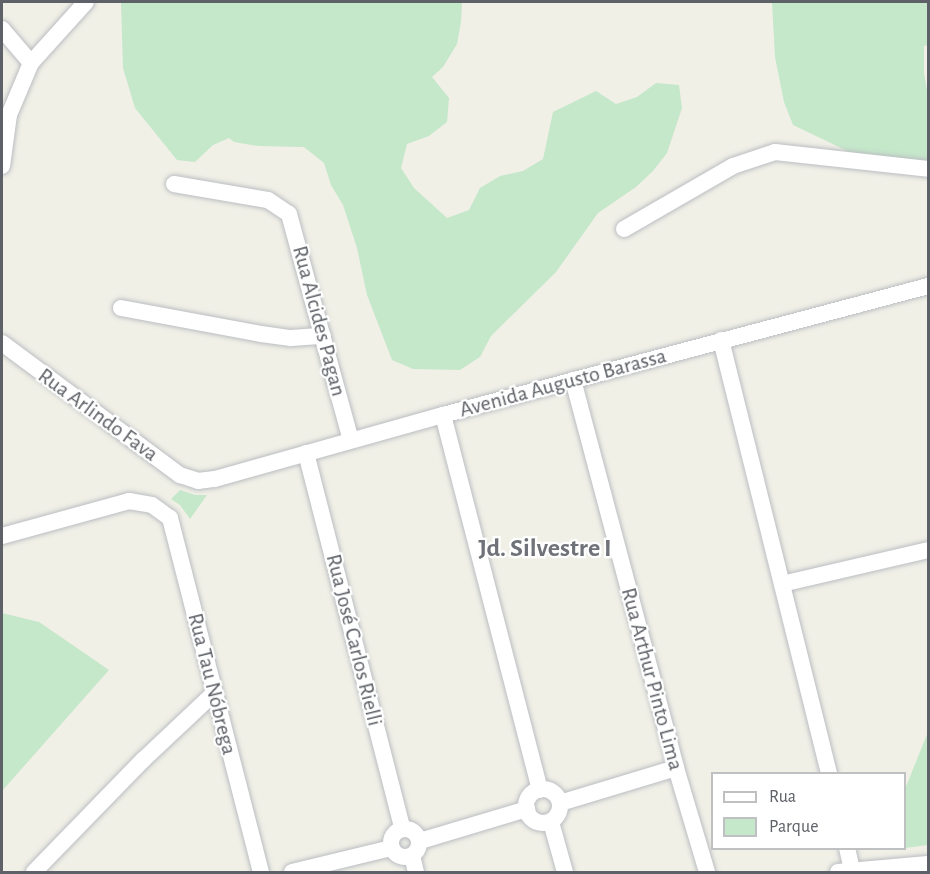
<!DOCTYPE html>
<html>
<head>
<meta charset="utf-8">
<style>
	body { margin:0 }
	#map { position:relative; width:930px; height:874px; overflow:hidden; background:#f0f0e7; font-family:"Alegreya Sans",sans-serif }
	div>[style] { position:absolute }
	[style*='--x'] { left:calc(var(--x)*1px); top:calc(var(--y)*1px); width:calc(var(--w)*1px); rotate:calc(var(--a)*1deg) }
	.green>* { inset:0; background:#c5e7ca }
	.roads { filter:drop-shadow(0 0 2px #bbbdc2) drop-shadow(0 0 2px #bbbdc2) }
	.minor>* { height:16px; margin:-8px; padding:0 8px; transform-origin:8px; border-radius:8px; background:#fff }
	.minor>.ring { margin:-8px; padding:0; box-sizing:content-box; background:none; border:16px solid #fff; border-radius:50% }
	span { translate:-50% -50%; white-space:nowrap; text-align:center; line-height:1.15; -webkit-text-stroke:4.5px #fff; paint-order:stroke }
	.street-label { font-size:22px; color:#5e6167 }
	.quarter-label { font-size:26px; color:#6f7379; font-weight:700 }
	.frame { position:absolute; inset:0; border:3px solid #5e6167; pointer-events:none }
	.legend { position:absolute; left:711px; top:772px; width:195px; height:78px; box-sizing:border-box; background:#fff; border:2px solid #bfc0c2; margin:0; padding:8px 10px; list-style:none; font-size:18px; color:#5e6167 }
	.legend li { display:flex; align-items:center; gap:12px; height:30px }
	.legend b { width:30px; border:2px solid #bfc0c2 }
</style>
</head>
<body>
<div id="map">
	<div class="green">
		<i style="clip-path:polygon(121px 2px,462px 2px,461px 22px,457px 44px,443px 67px,432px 77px,449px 98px,447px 122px,429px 136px,407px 144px,401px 168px,414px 188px,447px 218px,469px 210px,480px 188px,500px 176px,523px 171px,543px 159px,553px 112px,596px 91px,616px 104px,637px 97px,656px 83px,679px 85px,682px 108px,667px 153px,653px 171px,636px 187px,598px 213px,556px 272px,491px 336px,480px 357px,460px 370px,413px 369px,392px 360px,367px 295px,357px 248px,343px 205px,331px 185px,324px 163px,304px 147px,258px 146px,234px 142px,229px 138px,213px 145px,195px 162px,177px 160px,135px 108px,123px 68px)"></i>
		<i style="clip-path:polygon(772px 2px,928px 2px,928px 45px,924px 46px,924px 73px,928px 96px,928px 162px,860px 157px,793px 125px,784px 102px,775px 57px)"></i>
		<i style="clip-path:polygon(180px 490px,195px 495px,207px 495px,190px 519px,180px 505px,171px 499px)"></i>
		<i style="clip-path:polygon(2px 613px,39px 622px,109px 670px,2px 791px)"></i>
		<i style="clip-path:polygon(928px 732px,928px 845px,905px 848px,905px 789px)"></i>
	</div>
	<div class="roads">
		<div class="minor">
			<i style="--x:2;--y:29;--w:45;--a:49.5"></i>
			<i style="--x:2;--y:166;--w:51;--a:-82.2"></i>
			<i style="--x:9;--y:115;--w:56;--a:-67.1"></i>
			<i style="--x:31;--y:63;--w:82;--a:-48"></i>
			<i style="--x:174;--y:184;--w:95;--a:9.7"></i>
			<i style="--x:268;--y:200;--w:25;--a:34"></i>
			<i style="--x:289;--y:214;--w:234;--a:74.7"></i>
			<i style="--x:624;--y:229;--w:126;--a:-30"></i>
			<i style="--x:733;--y:166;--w:44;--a:-18.4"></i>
			<i style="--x:775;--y:152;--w:154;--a:6.3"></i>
			<i style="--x:121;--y:308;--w:142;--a:10.5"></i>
			<i style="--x:261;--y:334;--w:30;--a:8"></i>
			<i style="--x:291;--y:338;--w:32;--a:-4"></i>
			<i style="--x:721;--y:340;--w:447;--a:76"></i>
			<i style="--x:2;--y:343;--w:222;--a:36.6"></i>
			<i style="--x:180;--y:475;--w:19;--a:18"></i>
			<i style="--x:198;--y:481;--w:17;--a:-7"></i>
			<i style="--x:215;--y:479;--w:237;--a:-15.7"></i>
			<i style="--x:443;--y:415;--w:502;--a:-14.89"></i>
			<i style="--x:573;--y:380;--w:401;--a:75.1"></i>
			<i style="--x:676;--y:768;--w:109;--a:73.4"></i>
			<i style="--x:443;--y:415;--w:387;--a:75.5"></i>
			<i style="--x:306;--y:453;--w:387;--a:75.6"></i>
			<i style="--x:2;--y:536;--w:132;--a:-15.4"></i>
			<i style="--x:129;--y:501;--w:23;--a:10"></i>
			<i style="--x:152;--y:505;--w:22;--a:36"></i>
			<i style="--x:170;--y:518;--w:366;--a:75.6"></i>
			<i style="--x:782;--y:584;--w:150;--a:-13.1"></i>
			<i class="ring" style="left:526px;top:789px;width:18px;height:18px"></i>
			<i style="--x:560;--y:803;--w:121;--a:-16.8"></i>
			<i style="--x:551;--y:822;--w:52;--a:74.4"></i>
			<i class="ring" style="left:391px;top:829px;width:12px;height:12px"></i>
			<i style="--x:420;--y:841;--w:112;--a:-16.7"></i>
			<i style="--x:847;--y:848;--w:22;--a:77"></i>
			<i style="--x:412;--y:856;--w:16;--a:76"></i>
			<i style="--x:34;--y:872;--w:156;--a:-45.8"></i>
			<i style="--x:143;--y:760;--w:98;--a:-43.3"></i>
			<i style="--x:292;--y:872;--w:102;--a:-13.6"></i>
			<i style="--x:838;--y:872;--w:90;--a:-5.1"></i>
		</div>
	</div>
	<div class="street-label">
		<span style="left:319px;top:321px;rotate:75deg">Rua Alcides Pagan</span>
		<span style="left:563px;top:383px;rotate:-15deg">Avenida Augusto Barassa</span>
		<span style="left:98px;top:415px;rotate:36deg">Rua Arlindo Fava</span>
		<span style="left:354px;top:640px;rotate:76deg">Rua José Carlos Rielli</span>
		<span style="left:652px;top:679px;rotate:75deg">Rua Arthur Pinto Lima</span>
		<span style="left:212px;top:684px;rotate:76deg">Rua Tau Nóbrega</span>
	</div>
	<div class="quarter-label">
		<span style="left:545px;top:549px">Jd. Silvestre I</span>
	</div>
	<div class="frame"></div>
	<ul class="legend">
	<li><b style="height:8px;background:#fff"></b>Rua</li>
	<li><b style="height:16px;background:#c5e7ca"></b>Parque</li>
	</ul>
</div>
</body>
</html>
